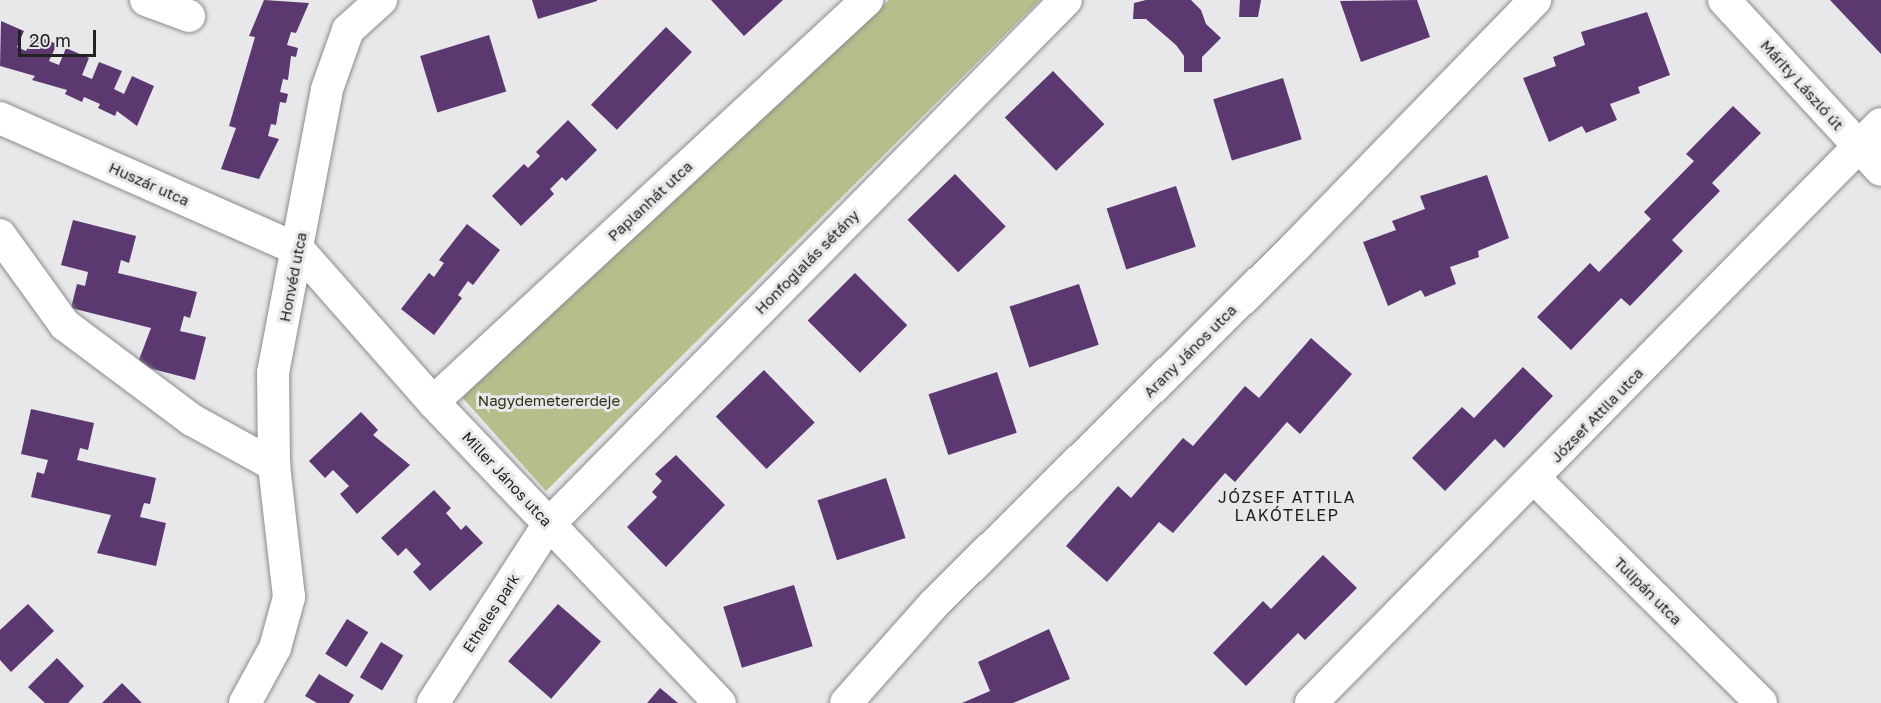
<!DOCTYPE html>
<html>
<head>
<meta charset="utf-8">
<style>
	body { margin:0 }
	#map { position:relative; width:1881px; height:703px; overflow:hidden; background:#e8e8eb; font-family:"Golos Text",sans-serif }
	div>[style] { position:absolute }
	[style*='--x'] { left:calc(var(--x)*1px); top:calc(var(--y)*1px); width:calc(var(--w)*1px); rotate:calc(var(--a)*1deg) }
	.green>* { inset:0; background:#b7be8c }
	.building>* { inset:0; background:#5b386f; transform-origin:0 0 }
	.roads { filter:drop-shadow(0 0 2px #8b8b8e) drop-shadow(0 0 2px #8b8b8e) }
	.minor>* { height:32px; margin:-16px; padding:0 16px; transform-origin:16px; border-radius:16px; background:#fff }
	span { translate:-50% -50%; white-space:nowrap; text-align:center; line-height:1.15; -webkit-text-stroke:6px #e8e8eb; paint-order:stroke }
	.street-label { font-size:15px; color:#222223 }
	.park-label { font-size:15px; color:#2f3212 }
	.neighbourhood-label { font-size:16px; color:#222223; letter-spacing:1.5px }
	.scale { position:absolute; left:18px; top:30px; width:78px; height:27px; box-sizing:border-box; border:3px solid #222223; border-top:0; padding-left:8px; font-size:18px; line-height:21px; white-space:nowrap; color:#222223; -webkit-text-stroke:4px #e8e8eb; paint-order:stroke }
</style>
</head>
<body>
<div id="map">
	<div class="green">
		<i style="clip-path:polygon(889px 0,1040px 0,546px 491px,462px 397px)"></i>
	</div>
	<div class="building">
		<i style="clip-path:polygon(264px 0,309px 3px,296px 33px,291px 32px,287px 45px,298px 48px,296px 57px,291px 56px,288px 80px,283px 79px,280px 92px,288px 94px,286px 103px,280px 102px,276px 125px,271px 124px,268px 136px,279px 139px,259px 179px,221px 169px,236px 128px,229px 126px,255px 37px,249px 36px)"></i>
		<i style="clip-path:polygon(532px 0,597px 0,597px 1px,538px 19px)"></i>
		<i style="clip-path:polygon(711px 0,783px 0,744px 36px)"></i>
		<i style="clip-path:polygon(1146px 0,1191px 0,1201px 10px,1206px 24px,1221px 38px,1202px 57px,1202px 72px,1184px 72px,1184px 56px,1176px 45px,1146px 19px,1133px 19px,1134px 3px)"></i>
		<i style="clip-path:polygon(1240px 0,1261px 0,1258px 17px,1239px 17px)"></i>
		<i style="clip-path:polygon(1417px 0,1430px 37px,1361px 62px,1340px 1px)"></i>
		<i style="clip-path:polygon(1830px 0,1881px 0,1881px 54px)"></i>
		<i style="clip-path:polygon(1647px 12px,1670px 75px,1638px 87px,1640px 93px,1610px 104px,1617px 120px,1586px 133px,1582px 126px,1549px 142px,1523px 78px,1556px 66px,1553px 57px,1585px 45px,1581px 32px)"></i>
		<i style="clip-path:polygon(1px 21px,24px 31px,17px 47px,26px 51px,34px 35px,57px 44px,49px 61px,59px 65px,66px 48px,89px 58px,82px 75px,92px 79px,99px 62px,122px 71px,114px 89px,124px 94px,132px 76px,154px 86px,137px 126px,117px 111px,115px 116px,98px 108px,100px 104px,84px 97px,82px 102px,65px 94px,67px 90px,32px 80px,35px 76px,0 66px)"></i>
		<i style="left:666px;top:27px;width:36px;height:108px;rotate:44deg"></i>
		<i style="left:489px;top:35px;width:59px;height:72px;rotate:73deg"></i>
		<i style="left:1053px;top:71px;width:74px;height:67px;rotate:46deg"></i>
		<i style="left:1283px;top:78px;width:64px;height:73px;rotate:73deg"></i>
		<i style="clip-path:polygon(1733px 106px,1761px 133px,1712px 183px,1720px 191px,1672px 240px,1683px 251px,1630px 306px,1621px 298px,1571px 350px,1537px 317px,1590px 263px,1599px 272px,1651px 219px,1644px 212px,1694px 161px,1686px 154px)"></i>
		<i style="clip-path:polygon(568px 120px,597px 150px,566px 181px,562px 177px,550px 189px,554px 194px,521px 226px,492px 196px,524px 164px,528px 168px,540px 156px,536px 152px)"></i>
		<i style="left:955px;top:174px;width:73px;height:66px;rotate:46deg"></i>
		<i style="clip-path:polygon(1487px 175px,1509px 238px,1478px 251px,1479px 257px,1450px 267px,1456px 284px,1425px 297px,1421px 290px,1388px 306px,1363px 242px,1396px 230px,1392px 221px,1425px 209px,1420px 196px)"></i>
		<i style="left:1176px;top:186px;width:64px;height:73px;rotate:72deg"></i>
		<i style="clip-path:polygon(73px 220px,136px 236px,129px 263px,121px 260px,118px 273px,197px 292px,190px 318px,184px 316px,180px 331px,206px 337px,195px 380px,137px 365px,151px 328px,71px 308px,77px 284px,85px 286px,88px 272px,61px 265px)"></i>
		<i style="clip-path:polygon(467px 224px,500px 250px,473px 285px,468px 281px,458px 295px,462px 298px,434px 335px,401px 309px,429px 273px,434px 277px,444px 263px,439px 260px)"></i>
		<i style="left:855px;top:273px;width:74px;height:67px;rotate:45deg"></i>
		<i style="left:1079px;top:284px;width:64px;height:73px;rotate:72deg"></i>
		<i style="clip-path:polygon(1311px 338px,1352px 374px,1300px 434px,1287px 422px,1235px 482px,1225px 473px,1173px 533px,1159px 522px,1107px 582px,1066px 546px,1118px 486px,1131px 498px,1183px 438px,1193px 446px,1245px 386px,1259px 398px)"></i>
		<i style="clip-path:polygon(1523px 367px,1553px 396px,1504px 448px,1495px 439px,1445px 491px,1412px 458px,1462px 407px,1474px 418px)"></i>
		<i style="left:764px;top:370px;width:73px;height:67px;rotate:46deg"></i>
		<i style="left:997px;top:372px;width:64px;height:72px;rotate:72deg"></i>
		<i style="clip-path:polygon(31px 409px,94px 423px,88px 450px,80px 448px,77px 460px,156px 478px,150px 504px,144px 503px,140px 517px,166px 523px,156px 566px,97px 553px,111px 515px,31px 497px,37px 472px,44px 474px,48px 460px,21px 454px)"></i>
		<i style="clip-path:polygon(361px 412px,378px 430px,373px 435px,410px 465px,357px 514px,340px 494px,349px 486px,333px 470px,325px 478px,309px 461px)"></i>
		<i style="clip-path:polygon(676px 455px,725px 505px,666px 567px,627px 527px,657px 497px,652px 492px,662px 481px,655px 474px)"></i>
		<i style="left:886px;top:478px;width:63px;height:72px;rotate:72deg"></i>
		<i style="clip-path:polygon(434px 490px,451px 508px,446px 513px,461px 530px,466px 525px,483px 543px,430px 591px,413px 572px,421px 564px,406px 548px,398px 556px,381px 538px)"></i>
		<i style="clip-path:polygon(1323px 555px,1357px 588px,1305px 640px,1298px 633px,1246px 686px,1213px 653px,1263px 601px,1271px 609px)"></i>
		<i style="left:794px;top:585px;width:64px;height:74px;rotate:73deg"></i>
		<i style="clip-path:polygon(28px 604px,54px 631px,11px 672px,0 660px,0 630px)"></i>
		<i style="left:558px;top:604px;width:57px;height:76px;rotate:41deg"></i>
		<i style="left:347px;top:619px;width:25px;height:41px;rotate:32deg"></i>
		<i style="clip-path:polygon(1049px 629px,1070px 679px,1013px 703px,962px 703px,990px 691px,978px 662px)"></i>
		<i style="left:381px;top:642px;width:26px;height:41px;rotate:31deg"></i>
		<i style="clip-path:polygon(57px 658px,84px 686px,68px 703px,45px 703px,28px 687px)"></i>
		<i style="clip-path:polygon(319px 674px,354px 695px,349px 703px,317px 703px,305px 696px)"></i>
		<i style="clip-path:polygon(122px 683px,142px 703px,102px 703px)"></i>
		<i style="clip-path:polygon(660px 688px,678px 703px,647px 703px)"></i>
	</div>
	<div class="roads">
		<div class="minor">
			<i style="--x:146;--y:0;--w:46;--a:20.4"></i>
			<i style="--x:1724;--y:0;--w:231;--a:47.3"></i>
			<i style="--x:0;--y:118;--w:327;--a:23.8"></i>
			<i style="--x:299;--y:250;--w:203;--a:48.6"></i>
			<i style="--x:433;--y:402;--w:416;--a:46.4"></i>
			<i style="--x:0;--y:235;--w:111;--a:54.2"></i>
			<i style="--x:65;--y:325;--w:159;--a:36.8"></i>
			<i style="--x:192;--y:420;--w:94;--a:28.8"></i>
			<i style="--x:433;--y:402;--w:592;--a:-42.81"></i>
			<i style="--x:1535;--y:479;--w:318;--a:44.7"></i>
			<i style="--x:245;--y:703;--w:63;--a:-61.4"></i>
			<i style="--x:275;--y:648;--w:53;--a:-74.6"></i>
			<i style="--x:289;--y:597;--w:133;--a:-96.5"></i>
			<i style="--x:274;--y:465;--w:92;--a:-90.6"></i>
			<i style="--x:273;--y:373;--w:289;--a:-79.2"></i>
			<i style="--x:327;--y:89;--w:63;--a:-70.4"></i>
			<i style="--x:348;--y:30;--w:45;--a:-42.3"></i>
			<i style="--x:433;--y:703;--w:213;--a:-57.1"></i>
			<i style="--x:549;--y:524;--w:736;--a:-45.39"></i>
			<i style="--x:846;--y:703;--w:131;--a:-48.4"></i>
			<i style="--x:933;--y:605;--w:508;--a:-44.68"></i>
			<i style="--x:1294;--y:248;--w:346;--a:-45.8"></i>
			<i style="--x:1311;--y:703;--w:812;--a:-45.45"></i>
		</div>
	</div>
	<div class="street-label">
		<span style="left:1802px;top:85px;rotate:48deg">Márity László út</span>
		<span style="left:149px;top:184px;rotate:24deg">Huszár utca</span>
		<span style="left:650px;top:201px;rotate:-43deg">Paplanhát utca</span>
		<span style="left:807px;top:262px;rotate:-45deg">Honfoglalás sétány</span>
		<span style="left:293px;top:277px;rotate:-79deg">Honvéd utca</span>
		<span style="left:1190px;top:351px;rotate:-45deg">Arany János utca</span>
		<span style="left:1597px;top:415px;rotate:-46deg">József Attila utca</span>
		<span style="left:507px;top:479px;rotate:47deg">Miller János utca</span>
		<span style="left:1648px;top:591px;rotate:45deg">Tulipán utca</span>
		<span style="left:491px;top:613px;rotate:-57deg">Etheles park</span>
	</div>
	<div class="park-label">
		<span style="left:549px;top:401px">Nagydemetererdeje</span>
	</div>
	<div class="neighbourhood-label">
		<span style="left:1287px;top:506px">JÓZSEF ATTILA<br>LAKÓTELEP</span>
	</div>
	<div class="scale">20 m</div>
</div>
</body>
</html>
